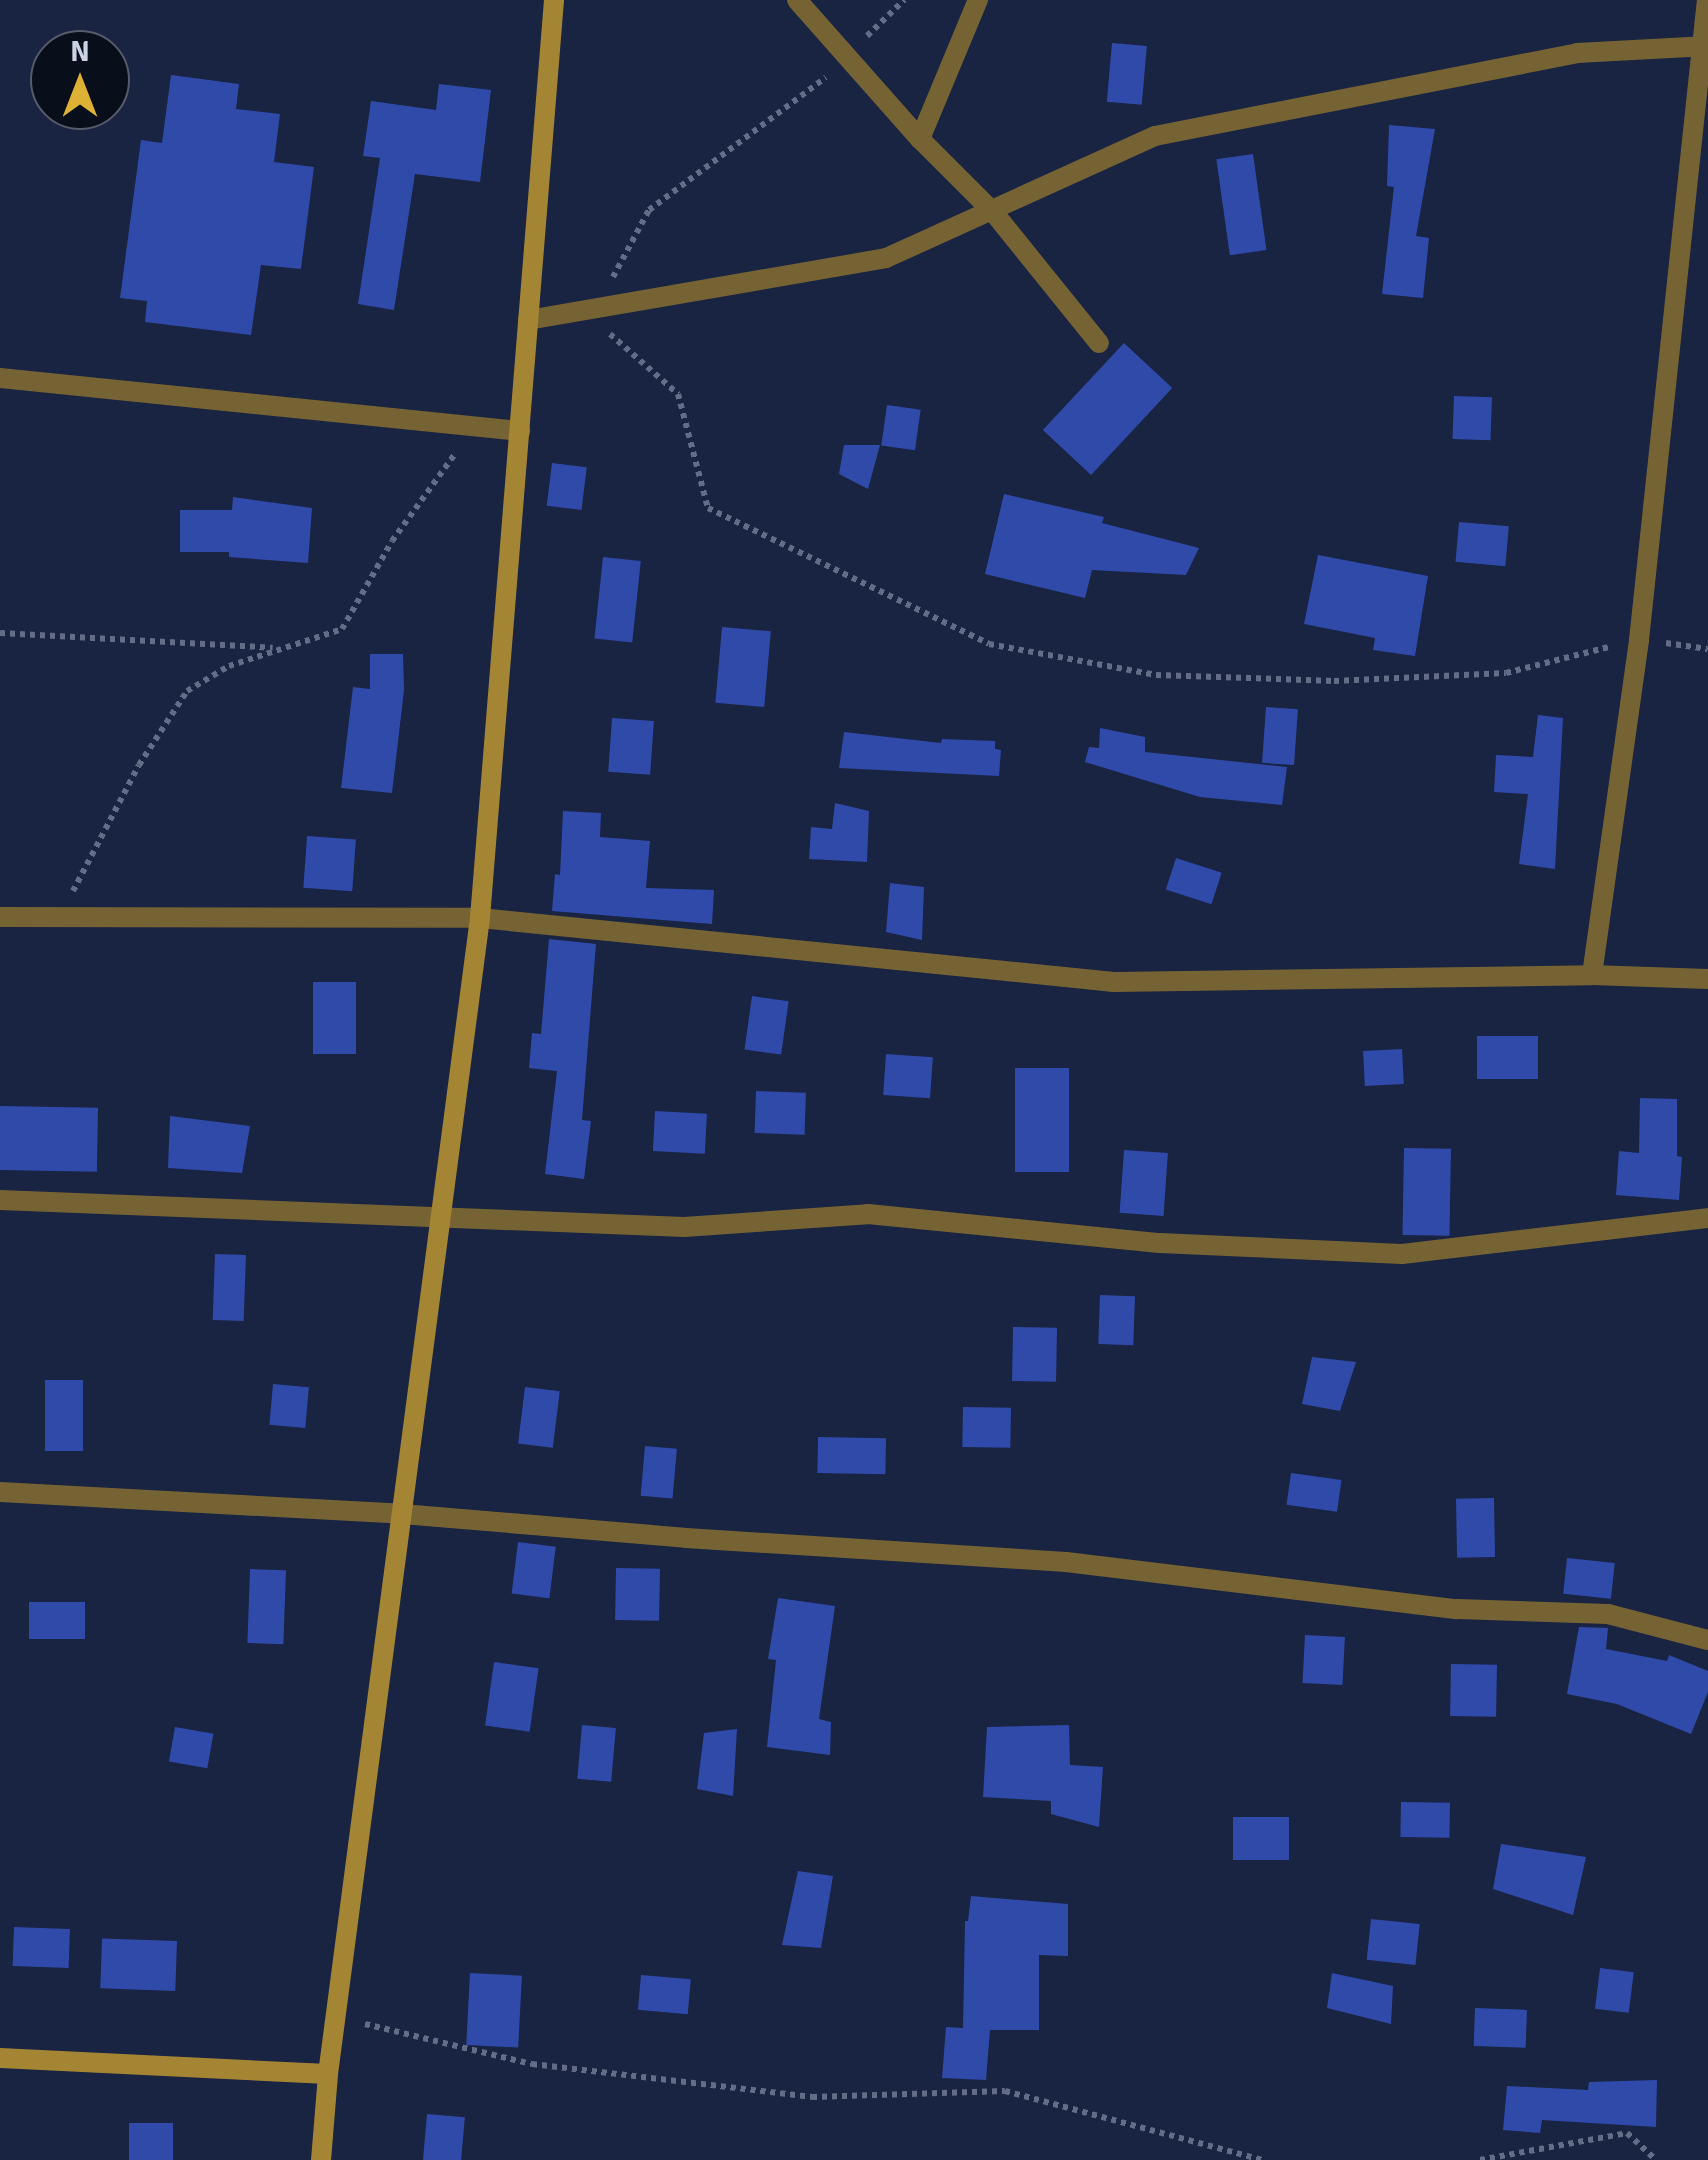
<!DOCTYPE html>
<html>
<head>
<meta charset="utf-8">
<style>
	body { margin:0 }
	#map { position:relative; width:1708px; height:2160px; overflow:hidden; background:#192342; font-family:Signika,sans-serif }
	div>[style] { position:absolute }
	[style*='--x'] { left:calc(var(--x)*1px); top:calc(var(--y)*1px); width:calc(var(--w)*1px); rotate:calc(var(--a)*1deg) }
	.building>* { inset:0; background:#304aa9; transform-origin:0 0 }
	.path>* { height:6px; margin-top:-3px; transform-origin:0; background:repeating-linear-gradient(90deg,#646d87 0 5px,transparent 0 10px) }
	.street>* { height:20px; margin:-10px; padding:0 10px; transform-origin:10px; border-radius:10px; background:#766333 }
	.secondary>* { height:20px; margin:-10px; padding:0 10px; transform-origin:10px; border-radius:10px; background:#a48533 }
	span { translate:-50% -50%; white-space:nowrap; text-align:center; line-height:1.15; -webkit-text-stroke:10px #090e1b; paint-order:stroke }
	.north { position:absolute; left:30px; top:30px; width:100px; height:100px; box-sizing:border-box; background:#090e1b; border:2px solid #565c6c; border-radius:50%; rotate:0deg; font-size:28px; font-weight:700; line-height:40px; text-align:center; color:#cad2e6 }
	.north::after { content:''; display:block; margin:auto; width:35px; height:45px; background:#ddb133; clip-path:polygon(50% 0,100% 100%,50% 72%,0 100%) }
</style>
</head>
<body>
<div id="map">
	<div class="building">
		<i style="left:1112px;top:43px;width:35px;height:59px;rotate:5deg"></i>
		<i style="clip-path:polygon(171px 75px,239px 84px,236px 109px,280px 114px,274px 162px,314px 167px,301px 269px,261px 265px,251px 335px,145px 322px,147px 301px,120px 298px,141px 140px,162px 143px)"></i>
		<i style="clip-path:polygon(439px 84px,491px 90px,480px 182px,415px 174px,394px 310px,358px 304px,380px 158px,363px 156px,371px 101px,436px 110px)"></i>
		<i style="clip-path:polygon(1389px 125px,1435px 129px,1416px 236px,1429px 238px,1423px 298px,1382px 294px,1394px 187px,1387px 186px)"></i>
		<i style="left:1253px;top:154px;width:97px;height:37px;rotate:82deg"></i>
		<i style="left:1124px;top:343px;width:66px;height:119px;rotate:43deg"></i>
		<i style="left:1454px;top:396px;width:38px;height:43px;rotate:2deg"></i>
		<i style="left:887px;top:405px;width:34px;height:41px;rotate:8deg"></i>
		<i style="clip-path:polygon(844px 445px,880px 445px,868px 489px,839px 474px)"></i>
		<i style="left:552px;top:463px;width:35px;height:43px;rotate:7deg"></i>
		<i style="clip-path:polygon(1004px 494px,1104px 517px,1102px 523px,1199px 548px,1186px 575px,1092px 570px,1085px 598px,985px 574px)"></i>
		<i style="clip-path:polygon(233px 497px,312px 508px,308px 563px,229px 557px,229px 552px,180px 552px,180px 510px,232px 510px)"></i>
		<i style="left:1459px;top:522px;width:50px;height:40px;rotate:5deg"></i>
		<i style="clip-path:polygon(1318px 555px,1428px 576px,1415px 656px,1373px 650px,1375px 638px,1304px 624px)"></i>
		<i style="left:603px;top:557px;width:38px;height:82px;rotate:6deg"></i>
		<i style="left:722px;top:627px;width:49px;height:76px;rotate:5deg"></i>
		<i style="clip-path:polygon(370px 654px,403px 654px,404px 690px,392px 793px,341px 788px,353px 687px,370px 689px)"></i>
		<i style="left:1266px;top:707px;width:32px;height:56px;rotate:4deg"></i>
		<i style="clip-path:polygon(1538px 715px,1563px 718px,1555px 869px,1519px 864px,1528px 794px,1494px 792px,1496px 755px,1533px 757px)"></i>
		<i style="left:612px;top:718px;width:42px;height:54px;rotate:4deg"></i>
		<i style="clip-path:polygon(1100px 728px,1145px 737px,1145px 752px,1287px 767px,1282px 805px,1200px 797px,1085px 762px,1089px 747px,1099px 748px)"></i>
		<i style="clip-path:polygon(844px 732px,941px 743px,942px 739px,995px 741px,995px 749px,1001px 750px,999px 776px,839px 768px)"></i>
		<i style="clip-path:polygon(835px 803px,869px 811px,867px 862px,809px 859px,811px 827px,832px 829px)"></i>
		<i style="clip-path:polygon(563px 811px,601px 813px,600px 837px,650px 841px,646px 888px,714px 890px,712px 924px,552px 911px,555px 874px,560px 875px)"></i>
		<i style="left:307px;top:836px;width:49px;height:52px;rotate:4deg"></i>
		<i style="left:1176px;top:858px;width:48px;height:33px;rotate:18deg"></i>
		<i style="clip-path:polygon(890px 883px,924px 887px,922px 940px,886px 932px)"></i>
		<i style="clip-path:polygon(549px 939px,596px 944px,582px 1120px,591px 1121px,584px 1179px,545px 1174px,557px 1071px,529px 1068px,532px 1033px,541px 1034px)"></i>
		<i style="left:313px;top:982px;width:43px;height:72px"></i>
		<i style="left:752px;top:996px;width:37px;height:54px;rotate:8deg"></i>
		<i style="left:1538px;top:1036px;width:43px;height:61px;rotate:90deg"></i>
		<i style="left:1402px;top:1049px;width:35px;height:39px;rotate:87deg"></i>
		<i style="left:886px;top:1054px;width:47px;height:41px;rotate:4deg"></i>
		<i style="left:1015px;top:1068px;width:54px;height:104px"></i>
		<i style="left:756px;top:1091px;width:50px;height:42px;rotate:2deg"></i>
		<i style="clip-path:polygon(1640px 1098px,1677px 1099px,1677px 1156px,1682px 1157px,1679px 1200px,1616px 1195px,1619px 1151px,1639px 1153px)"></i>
		<i style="left:0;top:1106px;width:98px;height:64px;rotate:1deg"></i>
		<i style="left:655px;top:1111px;width:52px;height:40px;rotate:3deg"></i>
		<i style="clip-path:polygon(170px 1116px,250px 1126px,242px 1173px,168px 1168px)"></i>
		<i style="left:1404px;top:1148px;width:47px;height:87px;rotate:1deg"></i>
		<i style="left:1124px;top:1150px;width:44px;height:63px;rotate:4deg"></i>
		<i style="left:215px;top:1254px;width:31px;height:66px;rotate:2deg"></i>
		<i style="left:1100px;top:1295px;width:35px;height:49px;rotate:2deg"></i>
		<i style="left:1013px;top:1327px;width:44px;height:54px;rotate:1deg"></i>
		<i style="clip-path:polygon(1312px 1357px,1356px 1362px,1340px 1411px,1302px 1404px)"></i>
		<i style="left:45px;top:1380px;width:38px;height:71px"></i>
		<i style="left:273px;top:1384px;width:36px;height:41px;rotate:5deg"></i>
		<i style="left:525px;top:1387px;width:35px;height:57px;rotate:7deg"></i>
		<i style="left:963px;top:1407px;width:48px;height:40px;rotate:1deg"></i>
		<i style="left:818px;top:1437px;width:68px;height:36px;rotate:1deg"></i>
		<i style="left:645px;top:1446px;width:32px;height:50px;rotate:5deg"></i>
		<i style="left:1291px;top:1473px;width:51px;height:32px;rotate:8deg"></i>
		<i style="left:1494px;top:1498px;width:59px;height:38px;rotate:89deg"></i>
		<i style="left:518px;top:1542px;width:38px;height:52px;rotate:7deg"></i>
		<i style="left:1567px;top:1558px;width:48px;height:36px;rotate:6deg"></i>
		<i style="left:616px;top:1568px;width:44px;height:52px;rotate:1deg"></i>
		<i style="left:250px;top:1569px;width:36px;height:74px;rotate:2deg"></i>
		<i style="clip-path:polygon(778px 1598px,835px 1606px,819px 1719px,831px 1722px,830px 1755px,767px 1747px,776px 1660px,768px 1659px)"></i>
		<i style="left:29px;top:1602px;width:56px;height:37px"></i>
		<i style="clip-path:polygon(1579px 1627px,1608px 1628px,1606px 1649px,1667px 1661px,1669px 1655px,1708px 1671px,1708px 1692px,1691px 1734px,1617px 1704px,1567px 1694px)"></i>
		<i style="left:1305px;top:1635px;width:40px;height:48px;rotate:3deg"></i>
		<i style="left:494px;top:1662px;width:45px;height:64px;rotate:8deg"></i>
		<i style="left:1451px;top:1664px;width:46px;height:52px;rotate:1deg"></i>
		<i style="left:582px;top:1725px;width:34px;height:54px;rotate:5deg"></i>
		<i style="clip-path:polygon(1069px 1725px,1070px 1765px,1103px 1767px,1099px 1827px,1051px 1814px,1051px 1801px,983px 1797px,987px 1727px)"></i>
		<i style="left:175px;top:1727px;width:39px;height:35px;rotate:10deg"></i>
		<i style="clip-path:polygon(737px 1729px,733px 1796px,697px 1789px,704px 1733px)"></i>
		<i style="left:1401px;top:1802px;width:49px;height:35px;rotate:1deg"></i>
		<i style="left:1233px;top:1817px;width:56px;height:43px"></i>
		<i style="clip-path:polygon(1501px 1844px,1586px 1857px,1573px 1915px,1493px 1889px)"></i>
		<i style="clip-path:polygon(798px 1871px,833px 1876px,821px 1948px,782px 1945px)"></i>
		<i style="clip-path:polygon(971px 1896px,1068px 1904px,1068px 1956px,1039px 1955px,1039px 2030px,990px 2030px,986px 2080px,942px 2078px,946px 2027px,963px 2028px,965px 1921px,968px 1921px)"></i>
		<i style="left:1371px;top:1919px;width:49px;height:41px;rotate:6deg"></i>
		<i style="left:14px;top:1927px;width:56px;height:39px;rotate:2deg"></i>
		<i style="left:177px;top:1941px;width:50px;height:75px;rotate:92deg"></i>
		<i style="left:1600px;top:1968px;width:34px;height:41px;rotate:7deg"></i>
		<i style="left:470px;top:1973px;width:52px;height:72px;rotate:3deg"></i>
		<i style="clip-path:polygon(1332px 1973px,1393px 1986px,1391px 2024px,1327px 2008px)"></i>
		<i style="left:641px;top:1975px;width:50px;height:35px;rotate:5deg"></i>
		<i style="left:1475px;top:2008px;width:52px;height:38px;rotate:2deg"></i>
		<i style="clip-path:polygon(1657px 2080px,1656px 2127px,1542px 2120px,1540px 2133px,1503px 2130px,1507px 2086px,1588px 2090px,1589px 2082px)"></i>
		<i style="left:427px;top:2114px;width:38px;height:46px;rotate:5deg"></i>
		<i style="left:129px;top:2123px;width:44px;height:37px"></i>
	</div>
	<div class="path">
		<i style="--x:867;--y:36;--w:52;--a:-44.2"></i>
		<i style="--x:613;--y:277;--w:76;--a:-61.8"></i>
		<i style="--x:649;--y:210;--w:221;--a:-36.9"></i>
		<i style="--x:610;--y:334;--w:91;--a:41.4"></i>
		<i style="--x:678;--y:394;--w:118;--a:75.3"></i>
		<i style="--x:708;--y:508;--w:312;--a:25.8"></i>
		<i style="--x:989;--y:644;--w:170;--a:10.5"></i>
		<i style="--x:1156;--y:675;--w:178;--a:1.9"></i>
		<i style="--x:1334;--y:681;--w:172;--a:-2.7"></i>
		<i style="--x:1506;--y:673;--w:106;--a:-14.2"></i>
		<i style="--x:0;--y:633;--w:273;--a:3.1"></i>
		<i style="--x:1666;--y:643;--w:42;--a:8.1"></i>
		<i style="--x:73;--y:891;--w:142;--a:-62.4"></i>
		<i style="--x:139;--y:765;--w:88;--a:-57"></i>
		<i style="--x:187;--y:691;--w:49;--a:-30.8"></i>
		<i style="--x:229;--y:666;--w:119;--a:-18.1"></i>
		<i style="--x:342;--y:629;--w:101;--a:-60.4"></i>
		<i style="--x:392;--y:541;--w:107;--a:-54.1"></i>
		<i style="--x:365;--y:2024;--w:172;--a:13.5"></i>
		<i style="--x:532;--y:2064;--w:282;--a:6.7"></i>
		<i style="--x:812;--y:2097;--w:193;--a:-1.8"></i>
		<i style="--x:1005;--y:2091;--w:267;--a:15"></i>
		<i style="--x:1480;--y:2160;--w:149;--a:-10.4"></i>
		<i style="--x:1627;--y:2133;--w:40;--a:43"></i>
	</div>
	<div class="street">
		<i style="--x:797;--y:0;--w:186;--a:48.5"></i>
		<i style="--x:920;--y:139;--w:105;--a:45"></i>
		<i style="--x:994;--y:213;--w:167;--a:51.1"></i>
		<i style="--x:920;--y:139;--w:151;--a:-67.4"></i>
		<i style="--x:528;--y:320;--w:363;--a:-9.8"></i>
		<i style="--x:886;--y:258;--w:295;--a:-24.4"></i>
		<i style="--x:1155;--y:136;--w:430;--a:-11.1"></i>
		<i style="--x:1577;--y:53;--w:131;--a:-3.1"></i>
		<i style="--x:0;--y:378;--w:523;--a:5.82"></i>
		<i style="--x:0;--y:917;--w:480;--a:0.1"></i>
		<i style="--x:480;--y:918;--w:637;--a:5.76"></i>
		<i style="--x:1114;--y:982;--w:478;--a:-0.8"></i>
		<i style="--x:1592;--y:975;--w:338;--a:-82"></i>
		<i style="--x:1639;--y:640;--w:644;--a:-83.94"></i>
		<i style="--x:1592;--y:975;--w:116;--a:2"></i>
		<i style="--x:0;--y:1200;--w:685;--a:2.26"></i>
		<i style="--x:684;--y:1227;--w:184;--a:-4"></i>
		<i style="--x:868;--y:1214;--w:293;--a:5.7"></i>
		<i style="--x:1160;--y:1243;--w:242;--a:2.6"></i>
		<i style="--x:1402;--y:1254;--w:308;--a:-6.7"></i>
		<i style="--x:0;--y:1492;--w:403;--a:3.1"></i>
		<i style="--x:402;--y:1514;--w:285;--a:4.8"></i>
		<i style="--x:686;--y:1538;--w:381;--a:3.6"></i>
		<i style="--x:1066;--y:1562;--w:394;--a:6.9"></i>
		<i style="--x:1457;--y:1609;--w:151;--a:1.9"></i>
		<i style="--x:1608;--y:1614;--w:103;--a:14.6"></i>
	</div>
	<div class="secondary">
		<i style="--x:0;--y:2058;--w:328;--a:2.8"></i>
		<i style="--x:321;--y:2160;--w:86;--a:-85.3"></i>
		<i style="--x:328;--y:2074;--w:1166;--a:-82.51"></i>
		<i style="--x:480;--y:918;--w:921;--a:-85.39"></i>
	</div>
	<div class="north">N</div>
</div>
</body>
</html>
